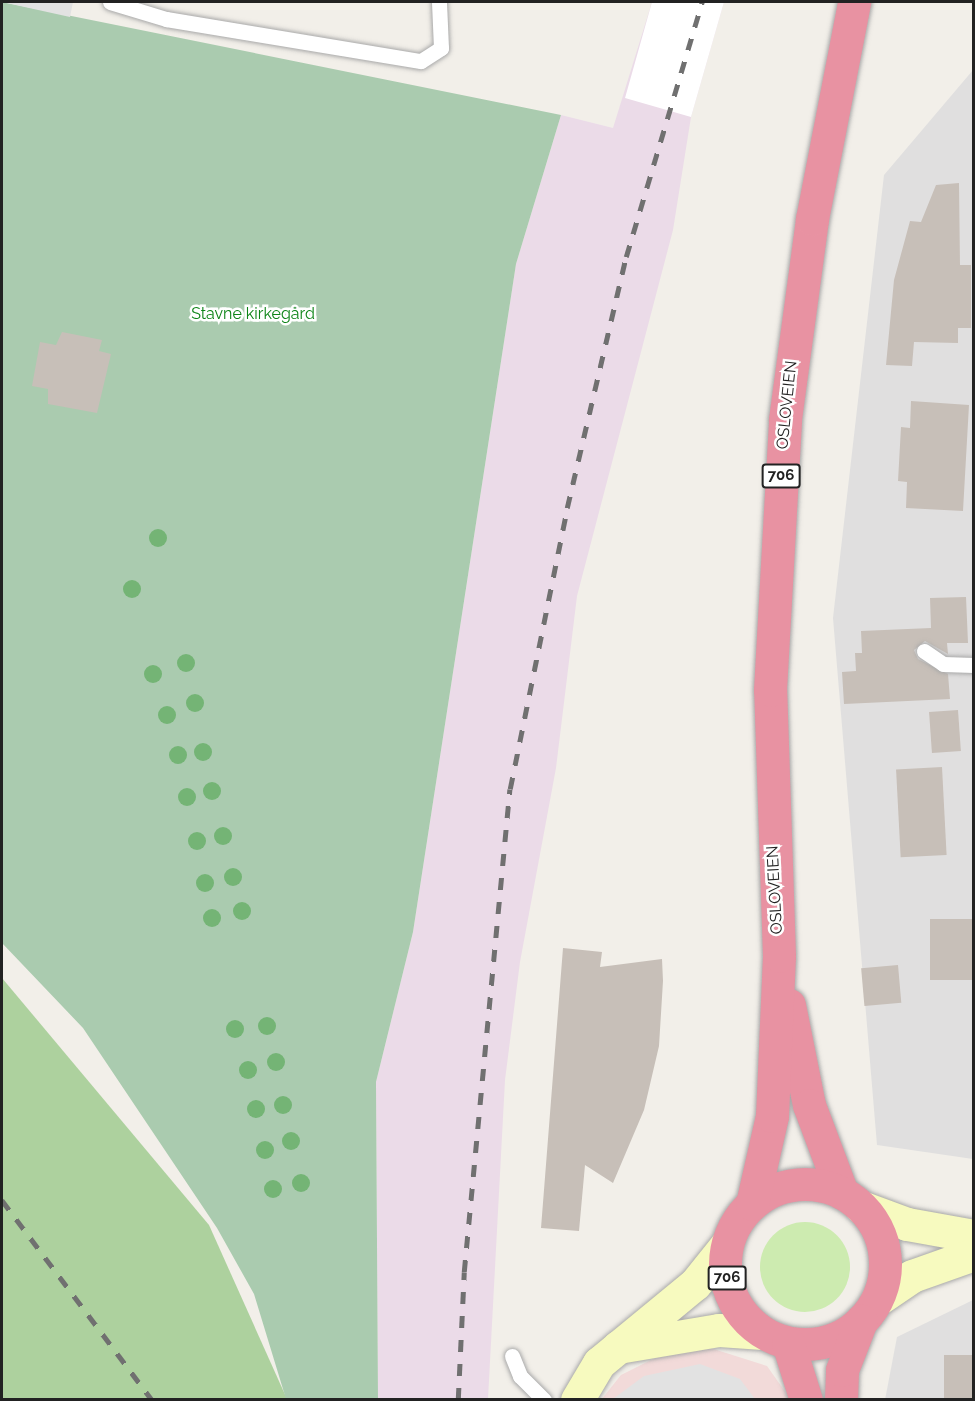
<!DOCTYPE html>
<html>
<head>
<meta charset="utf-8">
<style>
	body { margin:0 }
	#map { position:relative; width:975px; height:1401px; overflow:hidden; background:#f2efe9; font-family:Raleway,sans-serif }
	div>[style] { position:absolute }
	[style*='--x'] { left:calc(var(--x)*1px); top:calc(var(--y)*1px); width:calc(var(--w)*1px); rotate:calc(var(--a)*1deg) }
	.residential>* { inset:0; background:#e0dfdf }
	.commercial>* { inset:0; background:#f2dad9 }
	.industrial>* { inset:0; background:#ebdbe8 }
	.grass>* { inset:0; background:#cdebb0 }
	.round { border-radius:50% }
	.forest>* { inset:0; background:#add19e }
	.cemetery>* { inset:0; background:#aacbaf }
	.parking>* { inset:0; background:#e2e2e2 }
	.pier>* { inset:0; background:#fff }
	.building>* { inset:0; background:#c7bfb8; transform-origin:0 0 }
	.roads { filter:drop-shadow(0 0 2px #a9a9a9) drop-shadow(0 0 2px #a9a9a9) }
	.lane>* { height:15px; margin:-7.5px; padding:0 7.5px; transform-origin:7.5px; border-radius:7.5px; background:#fff }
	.secondary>* { height:33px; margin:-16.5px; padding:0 16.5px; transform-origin:16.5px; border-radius:16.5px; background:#f7fabf }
	.highway>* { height:33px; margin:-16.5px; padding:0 16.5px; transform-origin:16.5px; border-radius:16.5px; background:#e892a2 }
	.highway>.ring { margin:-16.5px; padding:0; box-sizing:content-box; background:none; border:33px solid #e892a2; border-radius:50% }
	.rail>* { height:4.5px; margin-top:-2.25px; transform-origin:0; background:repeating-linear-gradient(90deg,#707070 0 12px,transparent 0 24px) }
	.trees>* { width:18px; height:18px; margin:-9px; border-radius:50%; background:#74b475 }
	span { translate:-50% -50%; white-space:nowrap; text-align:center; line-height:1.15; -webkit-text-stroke:5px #fff; paint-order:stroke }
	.shield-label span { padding:2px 4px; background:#fff; border:2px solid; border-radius:4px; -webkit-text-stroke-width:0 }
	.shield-label { font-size:15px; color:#222; font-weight:700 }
	.park-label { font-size:16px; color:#0c8416 }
	.street-label { font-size:16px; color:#222 }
	.frame { position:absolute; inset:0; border:3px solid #222; pointer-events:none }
</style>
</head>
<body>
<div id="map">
	<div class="residential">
		<i style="clip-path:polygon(973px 70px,973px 1159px,877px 1145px,833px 618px,884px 175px)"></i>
		<i style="clip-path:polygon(973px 1300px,973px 1399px,885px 1400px,897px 1337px)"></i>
	</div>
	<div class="commercial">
		<i style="clip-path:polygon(701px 1345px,767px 1366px,791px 1400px,601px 1400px,621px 1375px,667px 1352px)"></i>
	</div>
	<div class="industrial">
		<i style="clip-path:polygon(652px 2px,724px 2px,691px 117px,673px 230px,577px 596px,556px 768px,520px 962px,505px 1080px,488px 1399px,378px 1400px,376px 1082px,413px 932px,516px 264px,561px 115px,613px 128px)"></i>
	</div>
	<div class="grass">
		<i class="round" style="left:760px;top:1222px;width:90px;height:90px"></i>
	</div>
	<div class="forest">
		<i style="clip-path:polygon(2px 978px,209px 1225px,287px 1399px,2px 1399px)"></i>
	</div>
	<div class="cemetery">
		<i style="clip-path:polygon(2px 2px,561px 115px,516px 264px,413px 932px,376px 1082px,378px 1399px,286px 1399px,254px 1294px,217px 1228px,83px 1028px,2px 943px)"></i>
	</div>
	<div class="parking">
		<i style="clip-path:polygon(2px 2px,73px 2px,70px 17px)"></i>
		<i style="clip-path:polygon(700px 1364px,740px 1379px,755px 1399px,613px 1399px,644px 1376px)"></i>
	</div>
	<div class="pier">
		<i style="clip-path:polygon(652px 2px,724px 2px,691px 117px,625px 98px)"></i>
	</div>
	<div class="building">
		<i style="clip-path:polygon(959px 183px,960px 265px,971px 265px,971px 328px,958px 328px,958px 343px,914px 342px,912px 366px,886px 365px,894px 280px,910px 221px,921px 222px,936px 185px)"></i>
		<i style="clip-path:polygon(62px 332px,102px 340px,99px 351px,111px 354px,97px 413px,48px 404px,48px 389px,32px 386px,40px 342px,56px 345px)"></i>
		<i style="clip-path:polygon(911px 401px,969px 405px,963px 511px,906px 508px,907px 482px,898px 481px,901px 427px,910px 428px)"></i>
		<i style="clip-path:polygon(966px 597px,968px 643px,947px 643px,948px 654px,925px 641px,914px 650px,918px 659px,948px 674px,950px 699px,844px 704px,842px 672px,856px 671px,855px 653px,862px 653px,861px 631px,931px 628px,930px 598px)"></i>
		<i style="left:958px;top:710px;width:41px;height:29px;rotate:86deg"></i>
		<i style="left:942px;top:767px;width:88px;height:46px;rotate:87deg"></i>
		<i style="left:974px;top:919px;width:61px;height:44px;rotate:90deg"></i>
		<i style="clip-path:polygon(563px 948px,602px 952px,600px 967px,662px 959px,663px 981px,659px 1046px,644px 1110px,613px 1183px,585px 1165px,579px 1231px,541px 1228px)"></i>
		<i style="left:898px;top:965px;width:38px;height:37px;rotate:85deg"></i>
		<i style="left:974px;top:1355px;width:45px;height:30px;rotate:90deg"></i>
	</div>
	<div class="roads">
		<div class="lane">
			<i style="--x:110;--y:2;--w:59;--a:16.9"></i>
			<i style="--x:166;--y:19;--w:258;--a:9.4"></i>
			<i style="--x:421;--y:61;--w:24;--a:-33"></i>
			<i style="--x:441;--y:48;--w:46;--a:-92.5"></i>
			<i style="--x:924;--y:651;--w:23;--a:34"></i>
			<i style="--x:943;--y:664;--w:31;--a:2"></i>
			<i style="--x:512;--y:1356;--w:22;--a:68"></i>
			<i style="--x:520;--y:1376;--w:34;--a:45"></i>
		</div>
		<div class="secondary">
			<i style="--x:861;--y:1207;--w:49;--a:20.3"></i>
			<i style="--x:907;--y:1224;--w:68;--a:10.2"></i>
			<i style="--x:877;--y:1300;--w:42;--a:-34.4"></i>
			<i style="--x:912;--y:1276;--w:66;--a:-19.5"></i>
			<i style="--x:618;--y:1347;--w:102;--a:-9.6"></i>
			<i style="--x:719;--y:1330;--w:44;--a:3.9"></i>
			<i style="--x:577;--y:1400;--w:43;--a:-59.3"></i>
			<i style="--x:599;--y:1363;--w:124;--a:-39.5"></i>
			<i style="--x:695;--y:1284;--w:51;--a:-51.3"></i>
		</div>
		<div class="highway">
			<i style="--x:789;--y:1005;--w:102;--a:78.7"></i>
			<i style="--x:809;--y:1105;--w:94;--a:69.4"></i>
			<i class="ring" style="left:725px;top:1184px;width:127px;height:127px"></i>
			<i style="--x:752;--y:1204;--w:90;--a:-77.2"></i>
			<i style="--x:772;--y:1116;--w:160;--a:-87.5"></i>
			<i style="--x:779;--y:956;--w:266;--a:-91.9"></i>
			<i style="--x:770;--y:690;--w:271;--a:-86.8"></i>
			<i style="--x:785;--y:419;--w:202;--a:-82.3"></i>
			<i style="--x:812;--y:219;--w:221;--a:-79"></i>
			<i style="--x:788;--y:1343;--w:60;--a:72.5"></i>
			<i style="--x:841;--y:1400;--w:30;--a:-88"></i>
			<i style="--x:842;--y:1370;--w:53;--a:-68.8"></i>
		</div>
	</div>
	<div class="rail">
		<i style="--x:2;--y:1200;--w:250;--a:53.1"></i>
		<i style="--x:458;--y:1400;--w:128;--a:-87.3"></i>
		<i style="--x:464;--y:1272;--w:485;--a:-84.6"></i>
		<i style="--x:510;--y:789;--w:287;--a:-78.5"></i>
		<i style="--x:567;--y:508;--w:258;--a:-76.8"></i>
		<i style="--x:626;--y:257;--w:266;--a:-73.4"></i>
	</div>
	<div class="trees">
		<i style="left:158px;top:538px"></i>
		<i style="left:132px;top:589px"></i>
		<i style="left:186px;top:663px"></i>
		<i style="left:153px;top:674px"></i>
		<i style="left:195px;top:703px"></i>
		<i style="left:167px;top:715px"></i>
		<i style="left:203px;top:752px"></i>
		<i style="left:178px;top:755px"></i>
		<i style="left:212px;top:791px"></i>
		<i style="left:187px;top:797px"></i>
		<i style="left:223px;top:836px"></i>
		<i style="left:197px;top:841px"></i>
		<i style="left:233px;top:877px"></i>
		<i style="left:205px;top:883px"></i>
		<i style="left:242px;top:911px"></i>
		<i style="left:212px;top:918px"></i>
		<i style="left:267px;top:1026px"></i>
		<i style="left:235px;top:1029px"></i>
		<i style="left:276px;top:1062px"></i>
		<i style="left:248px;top:1070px"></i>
		<i style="left:283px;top:1105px"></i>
		<i style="left:256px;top:1109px"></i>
		<i style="left:291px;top:1141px"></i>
		<i style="left:265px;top:1150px"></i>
		<i style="left:301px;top:1183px"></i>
		<i style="left:273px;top:1189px"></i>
	</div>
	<div class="shield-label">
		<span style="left:781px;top:476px">706</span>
		<span style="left:727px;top:1278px">706</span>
	</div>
	<div class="park-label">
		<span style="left:253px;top:314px">Stavne kirkegård</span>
	</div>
	<div class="street-label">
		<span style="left:787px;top:405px;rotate:-84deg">OSLOVEIEN</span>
		<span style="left:775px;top:890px;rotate:-93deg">OSLOVEIEN</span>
	</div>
	<div class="frame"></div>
</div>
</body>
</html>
